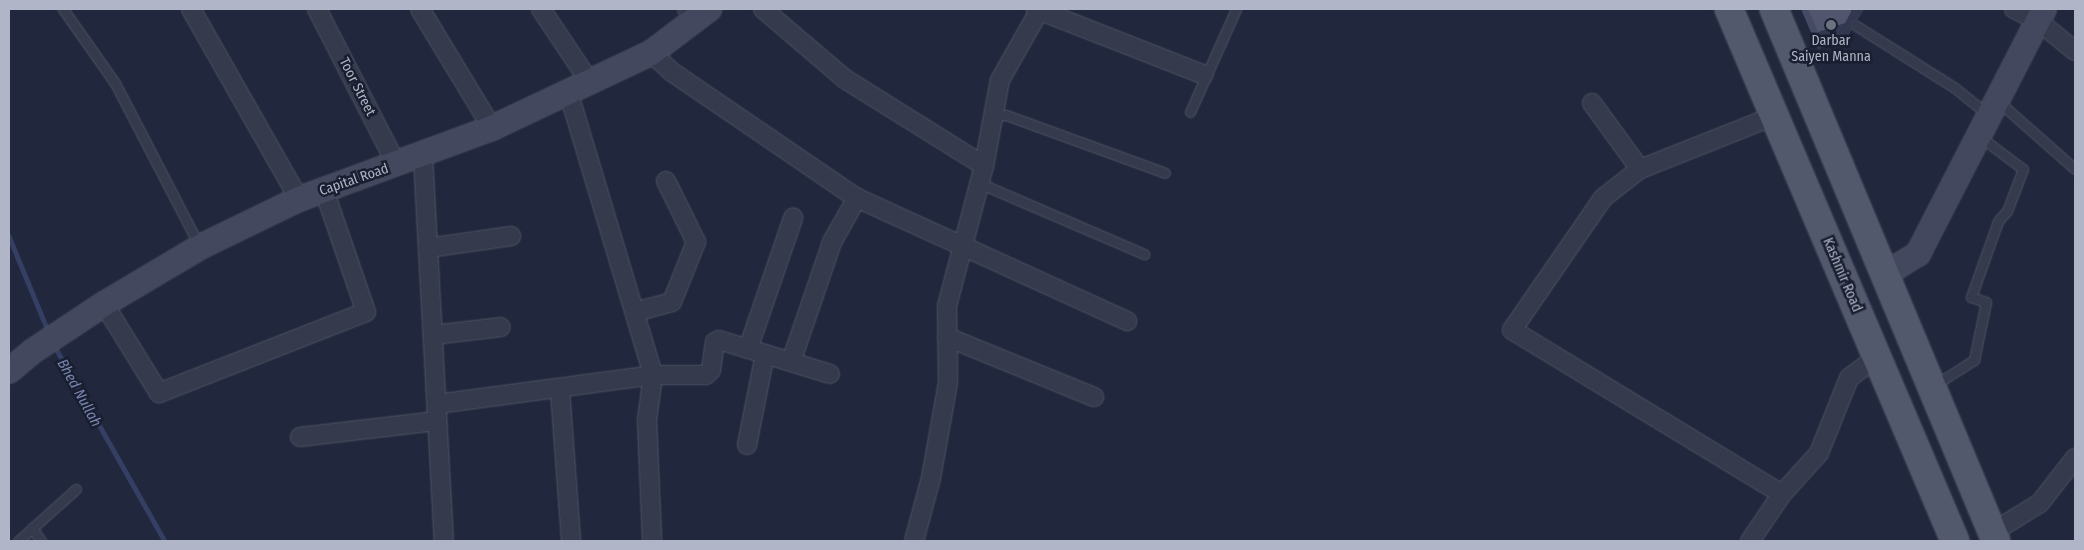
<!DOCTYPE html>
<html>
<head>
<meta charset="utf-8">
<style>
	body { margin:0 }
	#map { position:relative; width:2084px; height:550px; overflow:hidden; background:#21273c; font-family:"Fira Sans Condensed",sans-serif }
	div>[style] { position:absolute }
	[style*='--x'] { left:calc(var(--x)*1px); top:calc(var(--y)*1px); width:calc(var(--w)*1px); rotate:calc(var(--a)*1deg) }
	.stream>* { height:4.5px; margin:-2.25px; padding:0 2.25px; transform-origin:2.25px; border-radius:2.25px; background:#343f63 }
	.roads { filter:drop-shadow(0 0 1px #505566) drop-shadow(0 0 1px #505566) }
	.lane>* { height:9px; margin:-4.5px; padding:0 4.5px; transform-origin:4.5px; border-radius:4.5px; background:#353a4c }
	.street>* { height:18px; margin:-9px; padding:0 9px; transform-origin:9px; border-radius:9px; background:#353a4c }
	.secondary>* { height:24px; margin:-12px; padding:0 12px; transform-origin:12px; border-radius:12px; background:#43485f }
	.primary>* { height:28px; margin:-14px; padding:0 14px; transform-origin:14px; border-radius:14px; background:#53596c }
	.wall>* { inset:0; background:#454b64 }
	.shaded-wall>* { inset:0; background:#32384f }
	.building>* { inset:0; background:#51566e }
	.dots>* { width:14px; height:14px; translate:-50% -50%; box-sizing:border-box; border:2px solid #1a1f30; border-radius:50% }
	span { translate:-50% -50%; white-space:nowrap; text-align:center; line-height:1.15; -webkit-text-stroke:5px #1a1f30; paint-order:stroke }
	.poi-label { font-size:14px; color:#b0b5c8 }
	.street-label { font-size:14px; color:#b0b5c8 }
	.water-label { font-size:15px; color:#7785b1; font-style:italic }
	.frame { position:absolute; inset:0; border:10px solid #b0b5c8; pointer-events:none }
</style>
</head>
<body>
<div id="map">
	<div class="stream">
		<i style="--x:9;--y:236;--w:105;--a:67.6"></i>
		<i style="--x:54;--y:345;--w:225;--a:60.5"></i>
	</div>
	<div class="roads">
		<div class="lane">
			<i style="--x:63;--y:9;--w:90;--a:54.9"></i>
			<i style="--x:115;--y:83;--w:185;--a:62.6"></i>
			<i style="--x:682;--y:9;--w:15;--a:53"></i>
			<i style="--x:1855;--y:25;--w:118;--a:32.2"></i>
			<i style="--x:1955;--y:88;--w:41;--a:39.1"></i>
			<i style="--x:1999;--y:102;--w:101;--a:41.4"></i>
			<i style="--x:1190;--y:112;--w:113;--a:-65.9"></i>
			<i style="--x:993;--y:116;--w:13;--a:-4"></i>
			<i style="--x:1006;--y:115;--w:169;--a:20"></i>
			<i style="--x:979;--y:183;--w:180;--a:23.3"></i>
			<i style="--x:1933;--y:386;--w:49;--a:-32.4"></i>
			<i style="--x:1974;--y:360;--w:59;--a:-78.3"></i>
			<i style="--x:1986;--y:302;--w:16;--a:-162"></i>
			<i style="--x:1971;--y:297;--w:81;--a:-70.4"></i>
			<i style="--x:1998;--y:221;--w:13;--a:-48"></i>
			<i style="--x:2007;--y:211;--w:45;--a:-69.1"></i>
			<i style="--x:2023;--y:169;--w:55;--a:-143.1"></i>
			<i style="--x:32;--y:528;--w:16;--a:55"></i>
			<i style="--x:18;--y:541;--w:78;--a:-41.9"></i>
		</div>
		<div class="street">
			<i style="--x:191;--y:9;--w:219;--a:60.4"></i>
			<i style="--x:317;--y:9;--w:175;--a:62.9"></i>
			<i style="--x:420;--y:9;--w:139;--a:58.8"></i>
			<i style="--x:541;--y:9;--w:87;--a:56.3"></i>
			<i style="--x:763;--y:9;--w:108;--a:40.5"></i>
			<i style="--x:845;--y:79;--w:164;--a:32"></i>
			<i style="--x:1036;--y:9;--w:180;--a:21.4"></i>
			<i style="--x:2014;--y:9;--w:25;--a:26"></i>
			<i style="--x:2037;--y:20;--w:49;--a:39.2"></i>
			<i style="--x:651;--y:53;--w:28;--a:42"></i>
			<i style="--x:672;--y:72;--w:224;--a:34.3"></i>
			<i style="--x:857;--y:198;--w:297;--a:24.5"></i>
			<i style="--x:568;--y:91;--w:296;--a:73.3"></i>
			<i style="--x:653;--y:375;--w:45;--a:97.6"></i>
			<i style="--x:647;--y:420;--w:121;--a:87.6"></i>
			<i style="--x:1592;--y:103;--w:82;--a:54"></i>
			<i style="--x:1774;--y:116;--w:144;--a:158.4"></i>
			<i style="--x:1640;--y:169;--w:47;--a:141.9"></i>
			<i style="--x:1603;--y:198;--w:160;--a:124.6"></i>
			<i style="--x:1512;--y:330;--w:316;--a:31.3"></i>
			<i style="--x:423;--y:156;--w:386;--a:86.9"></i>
			<i style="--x:428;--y:248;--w:84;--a:-8.2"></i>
			<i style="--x:104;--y:304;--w:105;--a:58.3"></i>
			<i style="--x:159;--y:393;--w:222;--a:-21.4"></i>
			<i style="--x:366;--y:312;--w:129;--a:-109"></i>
			<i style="--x:635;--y:312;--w:38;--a:-15"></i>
			<i style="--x:672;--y:302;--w:65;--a:-68.2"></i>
			<i style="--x:696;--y:242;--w:68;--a:-116.2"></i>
			<i style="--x:433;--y:335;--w:68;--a:-6.7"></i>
			<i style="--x:947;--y:337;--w:159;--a:22.2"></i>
			<i style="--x:748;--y:349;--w:139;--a:-71"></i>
			<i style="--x:791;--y:362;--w:127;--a:-71.1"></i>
			<i style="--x:832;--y:242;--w:51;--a:-60.4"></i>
			<i style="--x:560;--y:390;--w:151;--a:85.8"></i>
			<i style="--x:437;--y:404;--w:218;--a:-7.6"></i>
			<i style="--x:653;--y:375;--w:53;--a:0"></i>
			<i style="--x:706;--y:375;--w:7;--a:-45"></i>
			<i style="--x:711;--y:370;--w:28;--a:-82"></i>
			<i style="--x:715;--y:342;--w:4;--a:-27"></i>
			<i style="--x:719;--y:340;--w:116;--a:17"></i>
			<i style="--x:300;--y:437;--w:138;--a:-6.7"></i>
			<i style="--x:747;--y:445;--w:93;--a:-78.8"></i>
			<i style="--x:1993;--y:532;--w:55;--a:-31.7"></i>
			<i style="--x:2040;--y:503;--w:57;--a:-52.1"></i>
			<i style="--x:914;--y:541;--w:65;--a:-74.9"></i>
			<i style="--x:931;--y:478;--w:97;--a:-79.9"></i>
			<i style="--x:948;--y:383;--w:77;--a:-90.7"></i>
			<i style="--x:947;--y:306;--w:145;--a:-75.2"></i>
			<i style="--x:984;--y:166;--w:87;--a:-79.5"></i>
			<i style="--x:1000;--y:80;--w:79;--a:-60.5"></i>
			<i style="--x:1750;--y:541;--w:57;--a:-55.8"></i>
			<i style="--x:1782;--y:494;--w:55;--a:-47.9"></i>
			<i style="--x:1819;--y:453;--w:81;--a:-68.2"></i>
			<i style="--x:1849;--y:378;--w:35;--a:-37"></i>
		</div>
		<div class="secondary">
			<i style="--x:1884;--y:275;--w:40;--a:-32"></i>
			<i style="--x:1918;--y:254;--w:276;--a:-62.8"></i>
			<i style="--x:9;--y:371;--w:31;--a:-40"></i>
			<i style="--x:33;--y:351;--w:85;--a:-33.5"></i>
			<i style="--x:104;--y:304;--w:112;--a:-30.7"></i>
			<i style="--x:200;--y:247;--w:110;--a:-25.9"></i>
			<i style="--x:299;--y:199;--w:206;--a:-20.2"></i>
			<i style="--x:492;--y:128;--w:176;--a:-25.3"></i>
			<i style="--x:651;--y:53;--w:73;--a:-37.2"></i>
		</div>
		<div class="primary">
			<i style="--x:1729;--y:9;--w:578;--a:66.98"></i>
			<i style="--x:1774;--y:9;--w:576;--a:67.35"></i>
		</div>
	</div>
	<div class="wall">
		<i style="clip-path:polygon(1801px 9px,1864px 9px,1858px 19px,1851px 22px,1851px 30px,1845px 41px,1818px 49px)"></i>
	</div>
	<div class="shaded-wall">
		<i style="clip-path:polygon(1850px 9px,1864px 9px,1858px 19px,1851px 22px,1851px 30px,1845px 41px,1818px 49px,1818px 32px)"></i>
	</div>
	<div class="building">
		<i style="clip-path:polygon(1808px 9px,1851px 9px,1851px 12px,1845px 23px,1818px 32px)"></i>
	</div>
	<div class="dots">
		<i style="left:1831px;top:25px;background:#6b7280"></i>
	</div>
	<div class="poi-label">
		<span style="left:1831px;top:49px">Darbar<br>Saiyen Manna</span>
	</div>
	<div class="street-label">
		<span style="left:357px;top:87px;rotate:63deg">Toor Street</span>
		<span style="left:354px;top:180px;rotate:-19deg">Capital Road</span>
		<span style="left:1842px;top:275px;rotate:67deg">Kashmir Road</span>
	</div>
	<div class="water-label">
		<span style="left:79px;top:393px;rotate:61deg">Bhed Nullah</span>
	</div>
	<div class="frame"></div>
</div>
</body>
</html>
